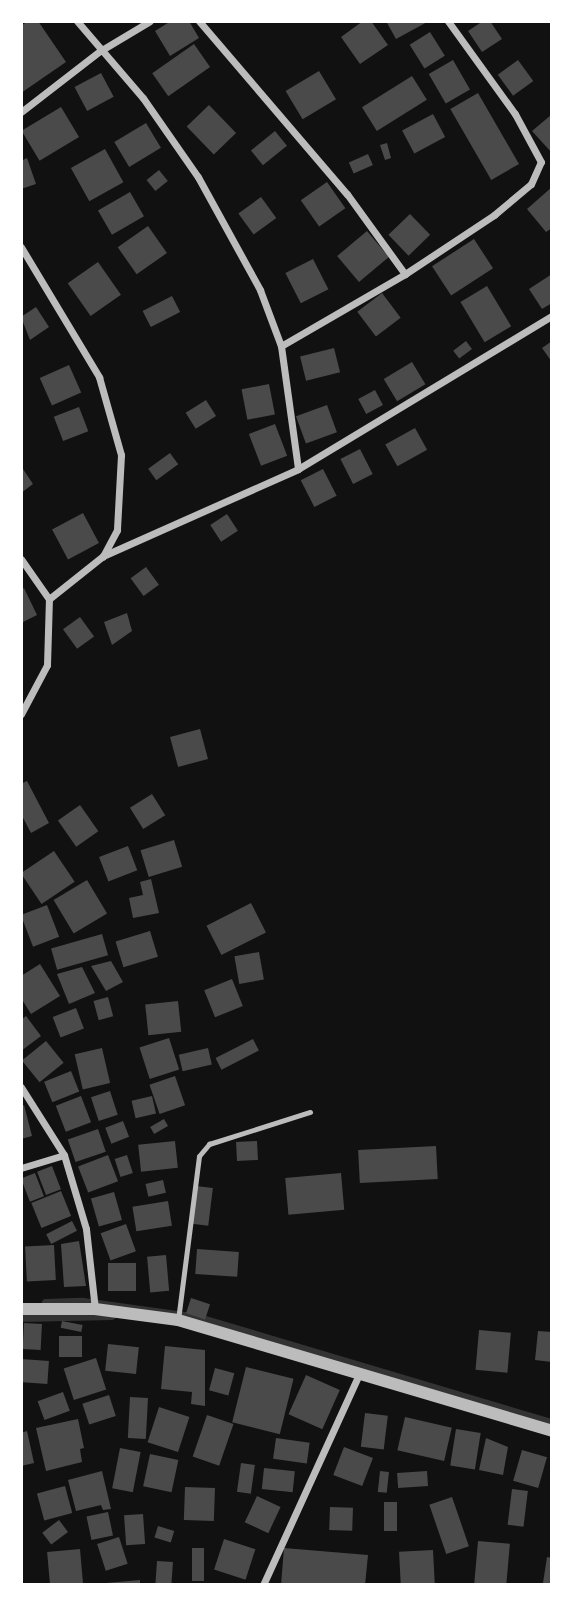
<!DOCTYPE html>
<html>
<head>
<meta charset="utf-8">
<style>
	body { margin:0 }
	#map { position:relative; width:573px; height:1606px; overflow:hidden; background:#111; font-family:Overpass,sans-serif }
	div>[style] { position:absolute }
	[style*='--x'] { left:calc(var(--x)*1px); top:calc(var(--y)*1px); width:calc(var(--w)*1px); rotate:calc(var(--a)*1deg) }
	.stream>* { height:8px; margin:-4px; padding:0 4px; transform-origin:4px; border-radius:4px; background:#333 }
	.building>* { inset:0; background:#4a4a4a; transform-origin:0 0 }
	.service>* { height:5px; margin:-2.5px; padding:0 2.5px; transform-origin:2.5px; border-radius:2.5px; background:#bcbcbc }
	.minor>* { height:7px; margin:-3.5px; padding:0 3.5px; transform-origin:3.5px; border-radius:3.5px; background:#bcbcbc }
	.tertiary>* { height:12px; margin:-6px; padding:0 6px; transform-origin:6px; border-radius:6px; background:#bcbcbc }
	span { translate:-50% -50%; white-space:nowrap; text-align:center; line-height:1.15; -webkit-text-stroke:7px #fff; paint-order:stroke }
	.frame { position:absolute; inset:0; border:23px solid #fff; pointer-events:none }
</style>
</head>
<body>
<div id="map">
	<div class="stream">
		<i style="--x:46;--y:1303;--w:37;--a:-2"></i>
		<i style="--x:83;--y:1302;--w:117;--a:7.9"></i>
		<i style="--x:199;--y:1318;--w:368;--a:16.6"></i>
		<i style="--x:21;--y:1318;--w:91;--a:-1.3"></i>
	</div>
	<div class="building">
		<i style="clip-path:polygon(28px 21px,38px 21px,66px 62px,21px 93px,21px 26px)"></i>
		<i style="clip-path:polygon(171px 21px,189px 21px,199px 38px,170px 56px,155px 31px)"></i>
		<i style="clip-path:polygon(363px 21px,371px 21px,388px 45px,360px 64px,341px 37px)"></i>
		<i style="clip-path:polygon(386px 21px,429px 21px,396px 39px)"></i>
		<i style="clip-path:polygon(483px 21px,490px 21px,502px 39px,482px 52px,468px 31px)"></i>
		<i style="left:430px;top:32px;width:28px;height:24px;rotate:58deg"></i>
		<i style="left:194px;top:44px;width:28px;height:51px;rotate:55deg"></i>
		<i style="left:453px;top:60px;width:34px;height:28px;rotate:60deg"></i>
		<i style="left:518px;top:60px;width:26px;height:25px;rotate:54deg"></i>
		<i style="left:319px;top:71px;width:33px;height:39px;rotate:59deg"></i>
		<i style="left:101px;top:73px;width:27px;height:30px;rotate:62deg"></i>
		<i style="left:412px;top:76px;width:28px;height:59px;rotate:58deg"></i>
		<i style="left:478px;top:93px;width:82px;height:32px;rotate:60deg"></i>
		<i style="left:209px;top:105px;width:39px;height:31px;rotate:46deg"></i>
		<i style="left:61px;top:107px;width:35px;height:46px;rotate:59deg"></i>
		<i style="left:433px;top:114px;width:26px;height:35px;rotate:62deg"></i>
		<i style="clip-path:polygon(551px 115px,552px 116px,552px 153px,532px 131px)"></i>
		<i style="left:146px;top:123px;width:29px;height:37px;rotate:59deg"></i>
		<i style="left:275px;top:131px;width:19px;height:31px;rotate:51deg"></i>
		<i style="clip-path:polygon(387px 143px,391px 158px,385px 160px,380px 145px)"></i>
		<i style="left:105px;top:149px;width:38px;height:39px;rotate:61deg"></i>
		<i style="left:368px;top:154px;width:12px;height:21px;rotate:66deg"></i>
		<i style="clip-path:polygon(27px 158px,36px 184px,21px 189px,21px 161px)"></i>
		<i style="left:159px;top:170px;width:14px;height:16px;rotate:51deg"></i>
		<i style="left:327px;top:182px;width:32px;height:32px;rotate:55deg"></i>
		<i style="clip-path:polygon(552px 187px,552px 228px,546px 232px,527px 209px)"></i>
		<i style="left:130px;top:192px;width:28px;height:37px;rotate:60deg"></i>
		<i style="left:261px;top:197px;width:26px;height:28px;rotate:54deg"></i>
		<i style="left:410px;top:214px;width:29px;height:30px;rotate:46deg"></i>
		<i style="left:148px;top:226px;width:33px;height:37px;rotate:55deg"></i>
		<i style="left:367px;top:231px;width:34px;height:39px;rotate:50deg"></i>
		<i style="left:474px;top:239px;width:35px;height:50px;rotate:57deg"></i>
		<i style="left:313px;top:259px;width:34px;height:31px;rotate:63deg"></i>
		<i style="left:98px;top:262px;width:40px;height:37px;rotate:55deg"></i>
		<i style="clip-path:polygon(552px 274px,552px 303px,542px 309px,529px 289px)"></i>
		<i style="left:487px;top:286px;width:47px;height:31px;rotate:59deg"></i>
		<i style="left:382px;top:293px;width:31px;height:31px;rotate:53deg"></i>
		<i style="left:172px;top:296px;width:18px;height:33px;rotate:63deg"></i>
		<i style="clip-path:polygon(36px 307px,49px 327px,30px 340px,21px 317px)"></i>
		<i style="left:466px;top:341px;width:10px;height:16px;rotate:53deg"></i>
		<i style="clip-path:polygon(552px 341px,552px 362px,542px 348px)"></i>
		<i style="left:334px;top:348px;width:25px;height:35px;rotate:76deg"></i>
		<i style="left:412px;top:362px;width:26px;height:33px;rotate:59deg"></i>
		<i style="left:69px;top:365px;width:30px;height:32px;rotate:66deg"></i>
		<i style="left:269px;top:384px;width:31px;height:28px;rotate:79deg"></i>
		<i style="left:375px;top:390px;width:17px;height:19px;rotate:62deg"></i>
		<i style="left:206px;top:400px;width:19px;height:24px;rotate:58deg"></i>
		<i style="left:327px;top:405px;width:29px;height:33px;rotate:70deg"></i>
		<i style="left:79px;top:407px;width:26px;height:27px;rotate:69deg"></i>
		<i style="left:275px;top:424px;width:34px;height:28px;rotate:69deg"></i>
		<i style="left:415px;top:428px;width:25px;height:34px;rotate:61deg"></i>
		<i style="left:360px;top:449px;width:28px;height:22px;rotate:63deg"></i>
		<i style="left:170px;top:453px;width:14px;height:27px;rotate:54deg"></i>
		<i style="clip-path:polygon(21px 466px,33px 484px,21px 493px)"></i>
		<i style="left:323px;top:469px;width:30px;height:25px;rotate:63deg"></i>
		<i style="left:83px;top:513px;width:34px;height:35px;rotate:62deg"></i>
		<i style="left:227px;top:514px;width:20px;height:20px;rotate:57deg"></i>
		<i style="left:146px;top:567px;width:22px;height:19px;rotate:54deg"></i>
		<i style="clip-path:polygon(24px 588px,37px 615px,21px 623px,21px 590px)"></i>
		<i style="clip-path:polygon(127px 613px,132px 631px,112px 645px,104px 622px)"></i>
		<i style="left:80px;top:617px;width:24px;height:21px;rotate:54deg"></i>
		<i style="left:200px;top:729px;width:31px;height:31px;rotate:75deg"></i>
		<i style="clip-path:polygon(27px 781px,49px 823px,31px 833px,21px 814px,21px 784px)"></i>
		<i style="left:152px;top:794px;width:25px;height:26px;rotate:58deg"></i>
		<i style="left:80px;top:805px;width:32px;height:27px;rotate:55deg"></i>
		<i style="left:174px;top:840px;width:28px;height:35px;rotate:73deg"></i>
		<i style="left:128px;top:846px;width:26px;height:31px;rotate:69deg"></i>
		<i style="left:54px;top:851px;width:37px;height:40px;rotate:56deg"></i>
		<i style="clip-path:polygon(151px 879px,159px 913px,133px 918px,129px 898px,143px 895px,140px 882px)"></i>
		<i style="left:87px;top:880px;width:39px;height:39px;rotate:59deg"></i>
		<i style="left:251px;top:903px;width:33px;height:50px;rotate:63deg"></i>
		<i style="left:47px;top:905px;width:34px;height:28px;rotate:69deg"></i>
		<i style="left:150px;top:931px;width:27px;height:36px;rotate:73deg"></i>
		<i style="left:102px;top:934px;width:22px;height:53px;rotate:74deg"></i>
		<i style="left:259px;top:952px;width:28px;height:25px;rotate:80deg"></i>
		<i style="clip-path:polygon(111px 961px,123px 982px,106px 991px,91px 966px)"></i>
		<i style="clip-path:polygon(40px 964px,60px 996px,31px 1014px,21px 998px,21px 976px)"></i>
		<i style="clip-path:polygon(82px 967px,95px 993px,69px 1004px,57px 974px)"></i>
		<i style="left:232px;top:979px;width:29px;height:30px;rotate:68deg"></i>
		<i style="left:108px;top:997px;width:20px;height:15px;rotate:75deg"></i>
		<i style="left:178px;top:1001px;width:31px;height:33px;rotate:84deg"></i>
		<i style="left:76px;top:1008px;width:22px;height:25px;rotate:69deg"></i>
		<i style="clip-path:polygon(26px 1016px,41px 1036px,21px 1051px,21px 1020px)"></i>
		<i style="left:169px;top:1038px;width:33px;height:31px;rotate:72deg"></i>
		<i style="left:253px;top:1039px;width:13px;height:42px;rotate:63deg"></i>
		<i style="left:46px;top:1041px;width:28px;height:31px;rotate:51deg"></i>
		<i style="left:102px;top:1048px;width:36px;height:28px;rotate:77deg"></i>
		<i style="left:208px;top:1048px;width:17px;height:30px;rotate:77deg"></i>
		<i style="left:71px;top:1071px;width:22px;height:29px;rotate:68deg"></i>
		<i style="left:175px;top:1076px;width:31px;height:27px;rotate:71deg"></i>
		<i style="left:110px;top:1091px;width:25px;height:20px;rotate:72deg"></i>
		<i style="left:81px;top:1096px;width:28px;height:27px;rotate:69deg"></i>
		<i style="left:152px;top:1096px;width:18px;height:21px;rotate:77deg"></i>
		<i style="clip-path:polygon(24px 1105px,32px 1136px,21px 1139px,21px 1106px)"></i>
		<i style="left:164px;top:1119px;width:8px;height:16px;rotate:60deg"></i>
		<i style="left:123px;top:1121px;width:17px;height:19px;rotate:69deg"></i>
		<i style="left:98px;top:1129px;width:24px;height:32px;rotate:71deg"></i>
		<i style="left:175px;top:1141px;width:27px;height:37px;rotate:84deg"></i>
		<i style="left:257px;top:1141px;width:19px;height:21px;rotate:87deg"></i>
		<i style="left:436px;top:1146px;width:33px;height:78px;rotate:87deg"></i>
		<i style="left:108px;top:1155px;width:28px;height:32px;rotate:69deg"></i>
		<i style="left:127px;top:1155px;width:19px;height:13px;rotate:72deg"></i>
		<i style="left:52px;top:1166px;width:25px;height:16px;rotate:69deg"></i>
		<i style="left:35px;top:1173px;width:25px;height:15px;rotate:69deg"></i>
		<i style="left:341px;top:1173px;width:37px;height:56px;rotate:85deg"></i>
		<i style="left:163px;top:1180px;width:13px;height:18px;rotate:77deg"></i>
		<i style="left:196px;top:1186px;width:17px;height:38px;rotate:7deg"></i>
		<i style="left:61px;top:1191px;width:27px;height:32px;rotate:68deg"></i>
		<i style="left:114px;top:1192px;width:29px;height:24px;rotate:74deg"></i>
		<i style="left:168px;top:1201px;width:25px;height:36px;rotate:81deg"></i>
		<i style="left:72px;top:1221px;width:11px;height:29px;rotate:63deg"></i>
		<i style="left:126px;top:1224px;width:29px;height:27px;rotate:70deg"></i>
		<i style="clip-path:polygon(79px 1241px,86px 1286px,64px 1287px,61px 1244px)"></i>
		<i style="left:54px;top:1245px;width:35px;height:29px;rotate:87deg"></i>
		<i style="left:197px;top:1249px;width:42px;height:25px;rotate:4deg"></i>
		<i style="left:166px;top:1255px;width:36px;height:19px;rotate:85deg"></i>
		<i style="left:108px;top:1263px;width:28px;height:28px"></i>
		<i style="left:191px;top:1298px;width:20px;height:16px;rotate:18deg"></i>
		<i style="left:62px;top:1321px;width:21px;height:7px;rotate:11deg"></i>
		<i style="left:24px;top:1323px;width:18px;height:26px;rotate:3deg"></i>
		<i style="left:479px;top:1330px;width:32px;height:40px;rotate:5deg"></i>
		<i style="clip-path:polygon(538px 1331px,552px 1332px,552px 1362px,535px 1360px)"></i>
		<i style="left:59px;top:1336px;width:23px;height:21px"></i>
		<i style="left:108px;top:1344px;width:31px;height:27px;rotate:6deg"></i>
		<i style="clip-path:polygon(165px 1346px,205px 1350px,205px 1406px,191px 1404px,192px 1392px,161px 1389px)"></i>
		<i style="left:96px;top:1358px;width:33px;height:34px;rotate:72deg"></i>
		<i style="left:21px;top:1359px;width:28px;height:23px;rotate:4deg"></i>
		<i style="left:246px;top:1367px;width:49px;height:57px;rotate:14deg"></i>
		<i style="left:215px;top:1368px;width:20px;height:23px;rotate:15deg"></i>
		<i style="left:306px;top:1375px;width:37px;height:43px;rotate:24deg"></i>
		<i style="left:63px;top:1392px;width:20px;height:27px;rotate:70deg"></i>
		<i style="left:109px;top:1395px;width:22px;height:28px;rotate:72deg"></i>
		<i style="left:130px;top:1397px;width:18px;height:41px;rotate:3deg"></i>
		<i style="left:159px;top:1407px;width:32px;height:37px;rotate:18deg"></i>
		<i style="left:365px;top:1413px;width:23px;height:34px;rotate:7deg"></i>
		<i style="left:207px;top:1415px;width:28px;height:44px;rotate:19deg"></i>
		<i style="left:405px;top:1417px;width:48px;height:34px;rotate:13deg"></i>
		<i style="clip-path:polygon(78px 1419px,84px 1448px,80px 1449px,82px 1462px,46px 1471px,36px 1428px)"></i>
		<i style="left:456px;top:1429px;width:25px;height:37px;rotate:9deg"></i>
		<i style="clip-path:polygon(27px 1431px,34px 1463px,21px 1466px,21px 1433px)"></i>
		<i style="left:276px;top:1438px;width:34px;height:21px;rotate:8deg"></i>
		<i style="clip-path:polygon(486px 1438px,508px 1447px,503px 1475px,479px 1470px)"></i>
		<i style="left:344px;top:1447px;width:31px;height:30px;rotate:21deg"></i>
		<i style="left:120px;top:1448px;width:21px;height:41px;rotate:11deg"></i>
		<i style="left:522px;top:1450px;width:26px;height:32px;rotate:16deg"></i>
		<i style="left:150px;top:1454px;width:29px;height:33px;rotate:12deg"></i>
		<i style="left:241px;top:1463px;width:14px;height:29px;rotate:8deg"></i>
		<i style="left:264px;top:1468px;width:31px;height:21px;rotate:6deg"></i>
		<i style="clip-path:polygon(102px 1471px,111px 1509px,103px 1510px,101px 1505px,76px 1511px,68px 1480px)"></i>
		<i style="left:380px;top:1471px;width:9px;height:21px;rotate:6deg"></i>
		<i style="left:427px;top:1471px;width:15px;height:30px;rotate:86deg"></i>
		<i style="left:65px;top:1486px;width:28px;height:29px;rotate:75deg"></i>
		<i style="left:185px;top:1487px;width:30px;height:33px;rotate:2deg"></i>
		<i style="left:512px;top:1489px;width:16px;height:36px;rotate:7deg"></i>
		<i style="left:257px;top:1496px;width:26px;height:29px;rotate:25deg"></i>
		<i style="left:452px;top:1497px;width:52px;height:24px;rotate:71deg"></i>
		<i style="left:384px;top:1502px;width:13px;height:29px"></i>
		<i style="left:330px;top:1507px;width:23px;height:23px;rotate:2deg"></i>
		<i style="left:108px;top:1512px;width:24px;height:22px;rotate:78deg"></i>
		<i style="left:143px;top:1514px;width:30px;height:19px;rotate:86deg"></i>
		<i style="left:59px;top:1520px;width:15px;height:21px;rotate:53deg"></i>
		<i style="left:158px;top:1526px;width:17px;height:12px;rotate:17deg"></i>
		<i style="left:119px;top:1537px;width:28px;height:23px;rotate:72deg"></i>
		<i style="left:224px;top:1539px;width:33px;height:32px;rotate:18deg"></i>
		<i style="left:478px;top:1541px;width:32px;height:44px;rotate:5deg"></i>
		<i style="left:192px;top:1548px;width:12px;height:33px"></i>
		<i style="clip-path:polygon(284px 1548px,368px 1555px,365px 1585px,281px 1585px)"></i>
		<i style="left:80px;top:1549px;width:36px;height:33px;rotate:85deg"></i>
		<i style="left:433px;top:1550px;width:35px;height:34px;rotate:87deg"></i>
		<i style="clip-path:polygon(547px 1557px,552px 1558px,552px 1583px,543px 1583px)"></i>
		<i style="left:157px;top:1561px;width:16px;height:24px;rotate:4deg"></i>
		<i style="clip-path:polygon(140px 1580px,140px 1585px,106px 1585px,106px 1583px)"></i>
	</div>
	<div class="service">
		<i style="--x:178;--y:1320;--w:165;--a:-82.7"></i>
		<i style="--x:199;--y:1156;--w:16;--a:-50"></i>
		<i style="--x:209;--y:1144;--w:106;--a:-17.6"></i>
	</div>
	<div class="minor">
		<i style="--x:77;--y:21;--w:101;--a:49.4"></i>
		<i style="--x:143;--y:98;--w:96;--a:55.2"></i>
		<i style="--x:198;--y:177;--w:129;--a:61.2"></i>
		<i style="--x:260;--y:290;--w:60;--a:69.4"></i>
		<i style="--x:281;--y:346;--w:124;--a:82.1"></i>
		<i style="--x:199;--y:21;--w:228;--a:49.5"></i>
		<i style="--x:347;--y:194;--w:99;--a:54.1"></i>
		<i style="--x:21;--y:112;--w:100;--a:-37.7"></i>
		<i style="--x:100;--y:51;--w:58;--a:-31"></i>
		<i style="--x:21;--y:247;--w:152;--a:59"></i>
		<i style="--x:99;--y:377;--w:81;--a:74.2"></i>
		<i style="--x:121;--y:455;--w:75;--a:93.1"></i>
		<i style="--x:117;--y:530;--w:30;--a:118"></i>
		<i style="--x:281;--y:346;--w:143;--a:-30.1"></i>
		<i style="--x:405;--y:274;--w:107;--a:-33.5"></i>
		<i style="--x:494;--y:215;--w:48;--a:-40"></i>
		<i style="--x:531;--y:184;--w:24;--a:-66"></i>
		<i style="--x:541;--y:162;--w:55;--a:-118.4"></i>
		<i style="--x:515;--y:114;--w:115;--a:-125.8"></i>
		<i style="--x:21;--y:559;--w:49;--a:55"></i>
		<i style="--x:21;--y:714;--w:55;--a:-62"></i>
		<i style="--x:47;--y:665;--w:66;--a:-88.3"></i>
		<i style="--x:49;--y:599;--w:69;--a:-38.5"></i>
		<i style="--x:103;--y:556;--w:214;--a:-24"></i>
		<i style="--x:298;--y:469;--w:297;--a:-31.1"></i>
		<i style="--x:21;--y:1087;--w:80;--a:57.7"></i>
		<i style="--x:64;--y:1155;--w:77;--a:73.4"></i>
		<i style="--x:86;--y:1229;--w:81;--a:83.6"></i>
		<i style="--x:21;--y:1168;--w:45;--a:-16.8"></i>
		<i style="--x:263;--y:1585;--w:234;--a:-65.5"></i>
	</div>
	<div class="tertiary">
		<i style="--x:21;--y:1309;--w:74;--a:0"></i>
		<i style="--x:95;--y:1309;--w:84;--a:7.5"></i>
		<i style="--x:178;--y:1320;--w:390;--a:16.5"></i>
	</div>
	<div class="frame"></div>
</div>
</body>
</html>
